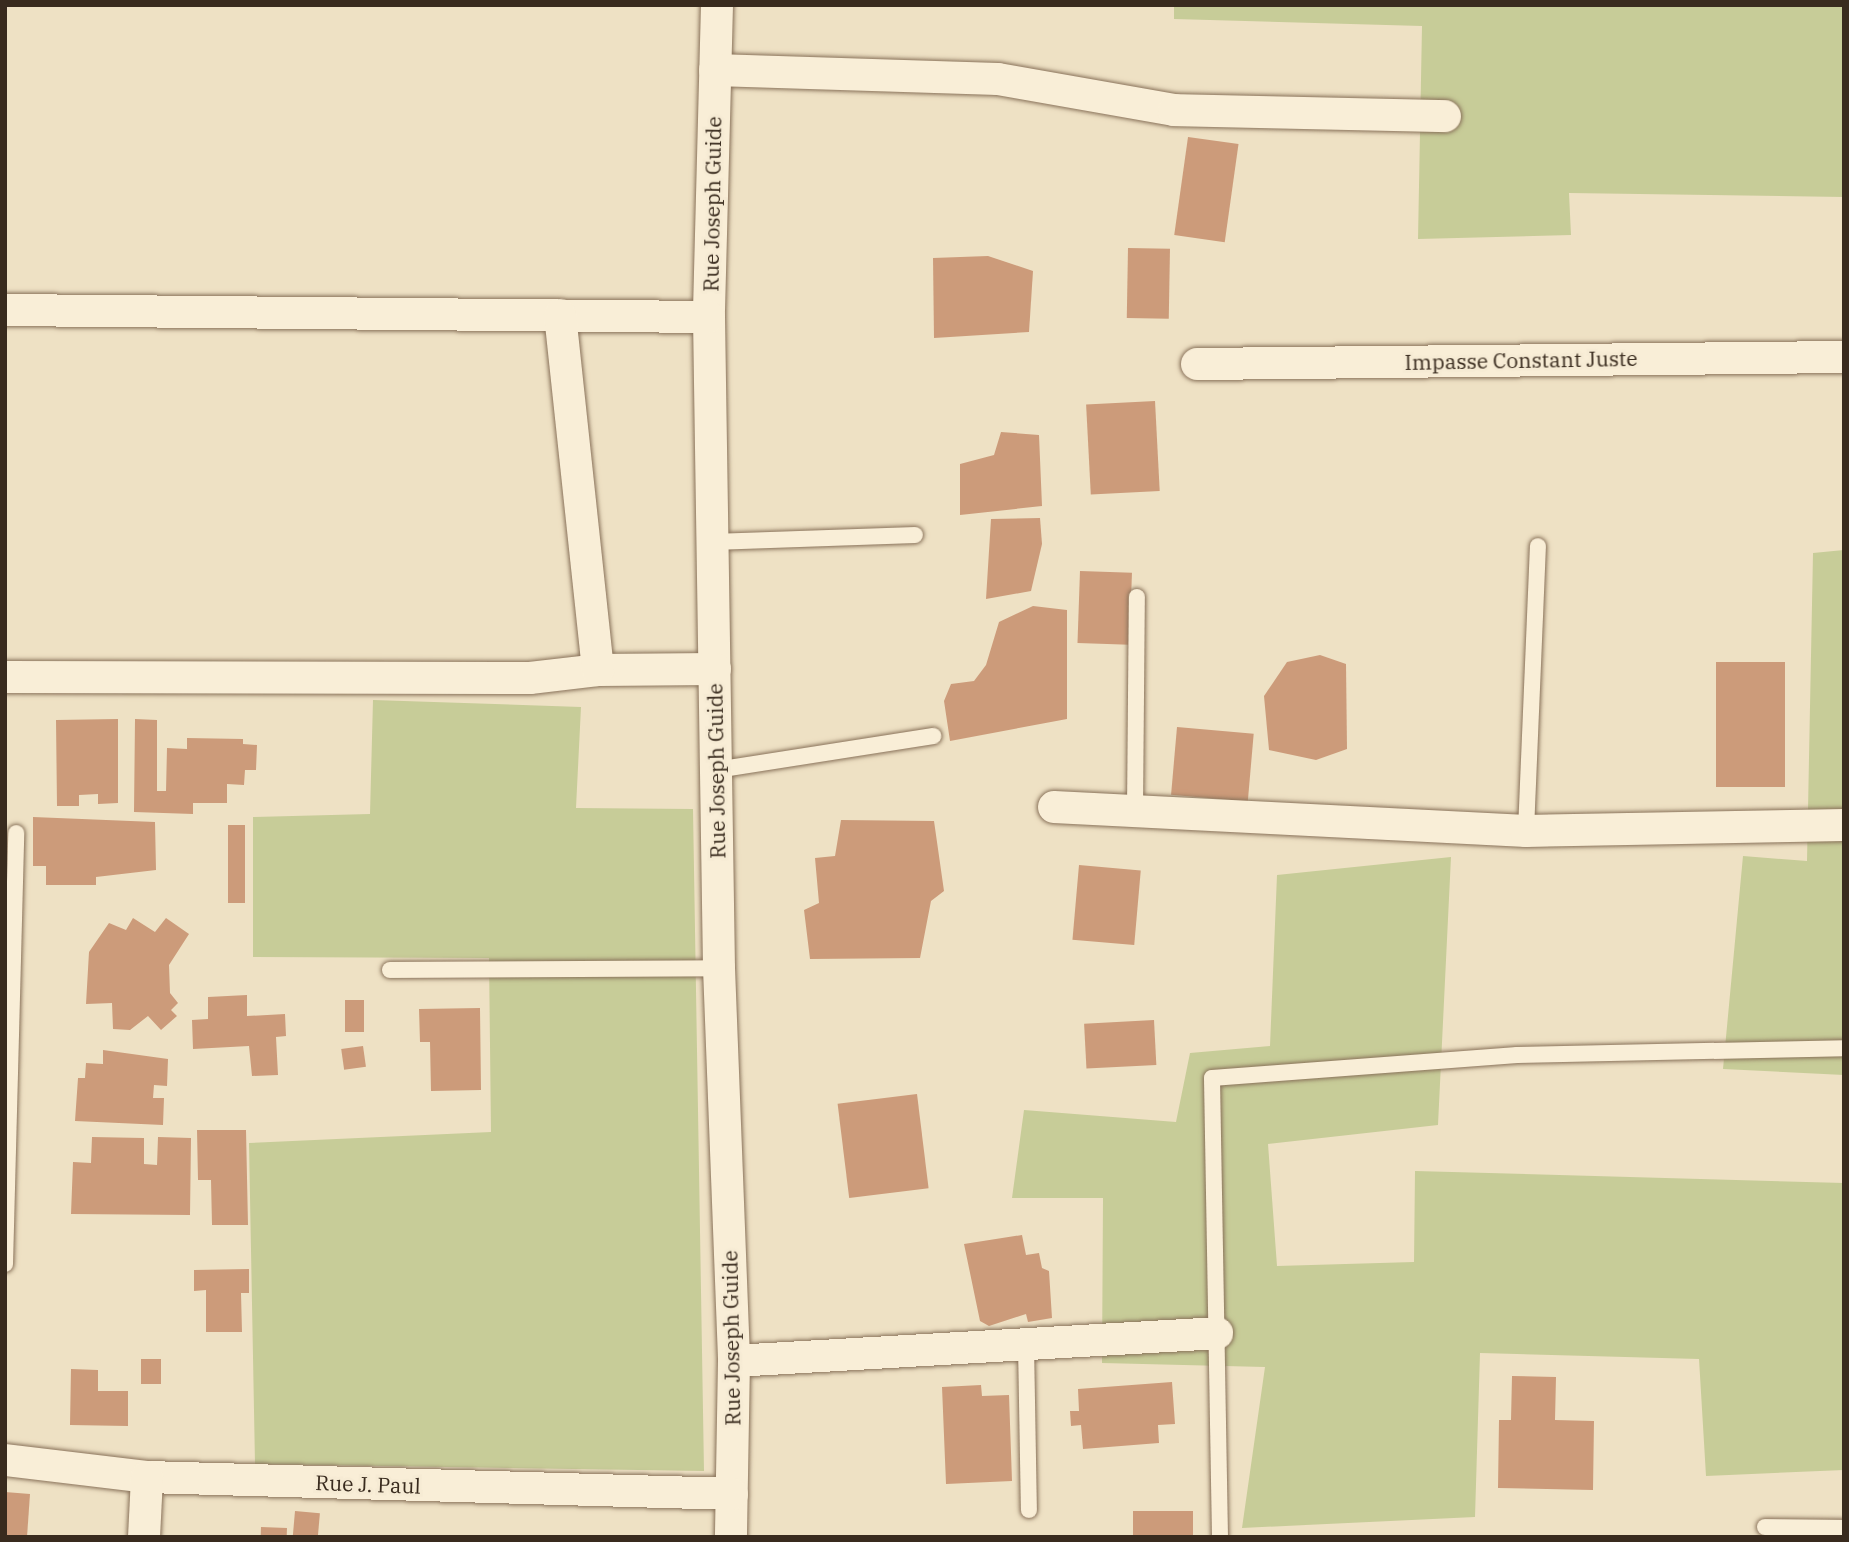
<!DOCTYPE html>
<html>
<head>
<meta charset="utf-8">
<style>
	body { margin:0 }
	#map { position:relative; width:1849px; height:1542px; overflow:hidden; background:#eee1c4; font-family:"IBM Plex Serif",serif }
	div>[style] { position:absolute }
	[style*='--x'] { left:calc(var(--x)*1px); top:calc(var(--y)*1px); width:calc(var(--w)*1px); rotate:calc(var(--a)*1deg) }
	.green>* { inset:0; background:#c7cc98 }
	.building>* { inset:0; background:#cc9b7a; transform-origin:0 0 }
	.roads { filter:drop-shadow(0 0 2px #89725a) drop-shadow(0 0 2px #89725a) }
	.service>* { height:16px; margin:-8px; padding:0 8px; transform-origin:8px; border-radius:8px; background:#f9eed7 }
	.minor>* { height:32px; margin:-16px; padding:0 16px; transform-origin:16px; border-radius:16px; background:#f9eed7 }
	span { translate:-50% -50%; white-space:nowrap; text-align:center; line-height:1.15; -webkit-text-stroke:6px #f6ebd4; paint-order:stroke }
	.street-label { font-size:21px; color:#392b1e }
	.frame { position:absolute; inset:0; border:7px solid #392b1e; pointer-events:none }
</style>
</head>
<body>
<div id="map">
	<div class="green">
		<i style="clip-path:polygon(1174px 5px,1844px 5px,1844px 197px,1569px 193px,1571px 235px,1418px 239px,1422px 26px,1174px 19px)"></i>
		<i style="clip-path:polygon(1844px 550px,1844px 1075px,1723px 1069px,1743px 856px,1807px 861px,1813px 553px)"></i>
		<i style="clip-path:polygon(373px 700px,581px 707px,576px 808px,693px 809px,704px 1471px,255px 1464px,249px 1143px,491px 1132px,489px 958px,253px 957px,253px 817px,370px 814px)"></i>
		<i style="clip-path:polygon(1451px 857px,1438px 1125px,1268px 1144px,1277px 1266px,1414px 1262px,1415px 1171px,1844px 1183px,1844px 1470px,1706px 1476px,1699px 1359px,1480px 1353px,1475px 1517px,1242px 1528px,1265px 1367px,1102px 1363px,1103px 1198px,1012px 1198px,1024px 1110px,1176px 1122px,1190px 1053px,1270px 1046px,1277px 875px)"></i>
	</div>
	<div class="building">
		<i style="left:1188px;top:137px;width:51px;height:99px;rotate:8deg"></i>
		<i style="left:1128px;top:248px;width:42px;height:70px;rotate:1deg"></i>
		<i style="clip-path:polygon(988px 256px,1033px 271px,1029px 332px,934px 338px,933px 258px)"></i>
		<i style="left:1155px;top:401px;width:90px;height:69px;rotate:87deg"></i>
		<i style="clip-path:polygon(1001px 432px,1039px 435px,1042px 506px,960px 515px,960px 464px,994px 455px)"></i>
		<i style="clip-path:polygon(1040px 518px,1042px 544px,1031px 591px,986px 599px,991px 519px)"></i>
		<i style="left:1080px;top:571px;width:52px;height:72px;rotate:2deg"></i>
		<i style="clip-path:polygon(1033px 606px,1067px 610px,1067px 719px,950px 741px,944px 701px,951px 684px,974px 681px,986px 665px,999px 622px)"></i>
		<i style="clip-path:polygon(1320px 655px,1346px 664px,1347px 749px,1316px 760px,1269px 750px,1264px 696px,1287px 662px)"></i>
		<i style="left:1716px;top:662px;width:69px;height:125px"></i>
		<i style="clip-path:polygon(118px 719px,118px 803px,98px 804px,98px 794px,79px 795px,79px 806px,57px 806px,56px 720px)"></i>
		<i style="clip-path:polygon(135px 719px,157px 720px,157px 791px,166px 791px,167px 748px,187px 749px,187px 738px,243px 739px,243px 744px,257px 745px,256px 770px,245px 770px,244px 785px,227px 784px,227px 803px,193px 803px,193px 814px,134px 812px)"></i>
		<i style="left:1177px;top:727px;width:77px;height:68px;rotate:5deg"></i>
		<i style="clip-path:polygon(33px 817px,155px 822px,156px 870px,96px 877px,96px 885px,46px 885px,46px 866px,33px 866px)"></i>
		<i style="clip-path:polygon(841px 820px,934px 821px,944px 891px,931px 901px,920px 958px,810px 959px,804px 910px,819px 903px,815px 858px,835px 856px)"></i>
		<i style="left:228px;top:825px;width:17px;height:78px"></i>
		<i style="left:1079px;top:865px;width:62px;height:75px;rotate:5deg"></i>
		<i style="clip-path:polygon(133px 918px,155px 932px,166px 918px,189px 934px,169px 965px,170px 993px,178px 1003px,171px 1010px,177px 1016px,161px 1030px,148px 1016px,130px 1030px,113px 1029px,112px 1003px,86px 1004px,89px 952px,109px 923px,126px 930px)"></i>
		<i style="clip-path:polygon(247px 995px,247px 1016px,285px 1014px,286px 1036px,276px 1037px,278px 1075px,252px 1076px,249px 1046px,193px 1049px,192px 1020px,208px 1019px,208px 997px)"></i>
		<i style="left:345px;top:1000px;width:19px;height:32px"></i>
		<i style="clip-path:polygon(480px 1008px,481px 1090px,431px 1091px,430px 1042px,420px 1042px,419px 1009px)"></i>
		<i style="left:1154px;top:1020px;width:45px;height:70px;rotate:87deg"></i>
		<i style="left:363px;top:1046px;width:21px;height:22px;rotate:82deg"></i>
		<i style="clip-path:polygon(103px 1050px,168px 1059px,167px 1086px,154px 1085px,153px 1098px,164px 1098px,163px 1125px,75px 1121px,78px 1078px,85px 1078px,86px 1063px,103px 1064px)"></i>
		<i style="left:917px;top:1094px;width:95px;height:80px;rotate:83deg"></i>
		<i style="clip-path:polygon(197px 1130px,246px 1130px,248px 1225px,212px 1225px,211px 1180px,198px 1180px)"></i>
		<i style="clip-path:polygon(92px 1137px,144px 1138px,144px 1164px,157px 1165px,158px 1137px,191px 1138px,190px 1215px,71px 1214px,73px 1162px,91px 1163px)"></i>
		<i style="clip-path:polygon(1022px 1235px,1026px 1255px,1039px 1253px,1042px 1268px,1049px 1271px,1052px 1318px,1028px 1322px,1026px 1314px,989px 1326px,980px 1321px,964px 1244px)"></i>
		<i style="clip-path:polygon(249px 1269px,249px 1293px,241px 1293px,242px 1332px,206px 1332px,206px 1290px,194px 1291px,194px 1270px)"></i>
		<i style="left:141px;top:1359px;width:20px;height:25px"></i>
		<i style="clip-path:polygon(71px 1369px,98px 1370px,98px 1391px,128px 1391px,128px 1426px,70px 1425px)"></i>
		<i style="clip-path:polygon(1512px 1376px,1556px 1377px,1555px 1420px,1594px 1421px,1593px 1490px,1498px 1488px,1499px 1420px,1511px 1420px)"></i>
		<i style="clip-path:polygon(1172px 1382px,1175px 1424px,1158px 1425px,1159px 1443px,1083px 1449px,1081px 1425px,1071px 1426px,1070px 1411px,1079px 1411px,1078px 1389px)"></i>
		<i style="clip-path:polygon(981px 1385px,982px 1396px,1009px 1395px,1012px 1481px,946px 1484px,942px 1387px)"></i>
		<i style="clip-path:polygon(5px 1492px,30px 1494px,27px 1537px,5px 1537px)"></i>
		<i style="left:295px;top:1511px;width:25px;height:26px;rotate:5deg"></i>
		<i style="left:1133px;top:1511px;width:60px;height:26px"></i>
		<i style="left:261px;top:1527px;width:26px;height:10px;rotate:2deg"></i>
	</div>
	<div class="roads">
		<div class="service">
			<i style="--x:713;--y:542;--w:202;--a:-2"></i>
			<i style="--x:716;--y:770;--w:220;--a:-8.9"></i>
			<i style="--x:1135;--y:810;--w:213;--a:-89.5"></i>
			<i style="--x:1526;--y:831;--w:285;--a:-87.6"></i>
			<i style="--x:390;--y:970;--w:329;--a:-0.3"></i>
			<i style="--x:5;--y:1264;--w:431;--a:-88.5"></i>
			<i style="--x:1026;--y:1344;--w:166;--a:89"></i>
			<i style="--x:1765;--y:1527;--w:79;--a:0.7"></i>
			<i style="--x:1220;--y:1537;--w:459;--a:-91"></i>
			<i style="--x:1212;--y:1078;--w:306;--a:-4.3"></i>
			<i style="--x:1517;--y:1055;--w:327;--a:-1.2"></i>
		</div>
		<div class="minor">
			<i style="--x:717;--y:5;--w:312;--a:91.5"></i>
			<i style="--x:709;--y:317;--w:651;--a:89.12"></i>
			<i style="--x:719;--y:968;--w:393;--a:87.8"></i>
			<i style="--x:734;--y:1361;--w:176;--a:91"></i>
			<i style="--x:715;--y:70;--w:283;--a:1.8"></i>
			<i style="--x:998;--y:79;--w:179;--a:10"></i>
			<i style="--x:1174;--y:110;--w:271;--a:1.3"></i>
			<i style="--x:5;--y:310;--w:704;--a:0.57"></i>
			<i style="--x:1197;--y:364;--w:647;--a:-0.62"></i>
			<i style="--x:598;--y:670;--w:117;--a:-0.5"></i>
			<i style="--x:5;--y:677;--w:525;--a:0.11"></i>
			<i style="--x:530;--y:678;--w:68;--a:-6.7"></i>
			<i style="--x:598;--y:670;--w:357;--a:-96.1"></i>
			<i style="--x:1054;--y:807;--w:473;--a:2.9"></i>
			<i style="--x:1526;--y:831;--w:318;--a:-1.1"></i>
			<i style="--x:734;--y:1361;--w:484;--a:-3.3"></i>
			<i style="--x:5;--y:1460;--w:143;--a:6.8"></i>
			<i style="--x:147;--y:1477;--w:585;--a:1.66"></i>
			<i style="--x:144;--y:1537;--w:60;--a:-87.1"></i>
		</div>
	</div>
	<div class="street-label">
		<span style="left:712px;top:204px;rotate:-89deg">Rue Joseph Guide</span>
		<span style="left:1521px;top:360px;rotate:-1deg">Impasse Constant Juste</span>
		<span style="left:716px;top:771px;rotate:-91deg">Rue Joseph Guide</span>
		<span style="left:731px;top:1338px;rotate:-91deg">Rue Joseph Guide</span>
		<span style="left:368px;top:1484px;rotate:2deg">Rue J. Paul</span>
	</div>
	<div class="frame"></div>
</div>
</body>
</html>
